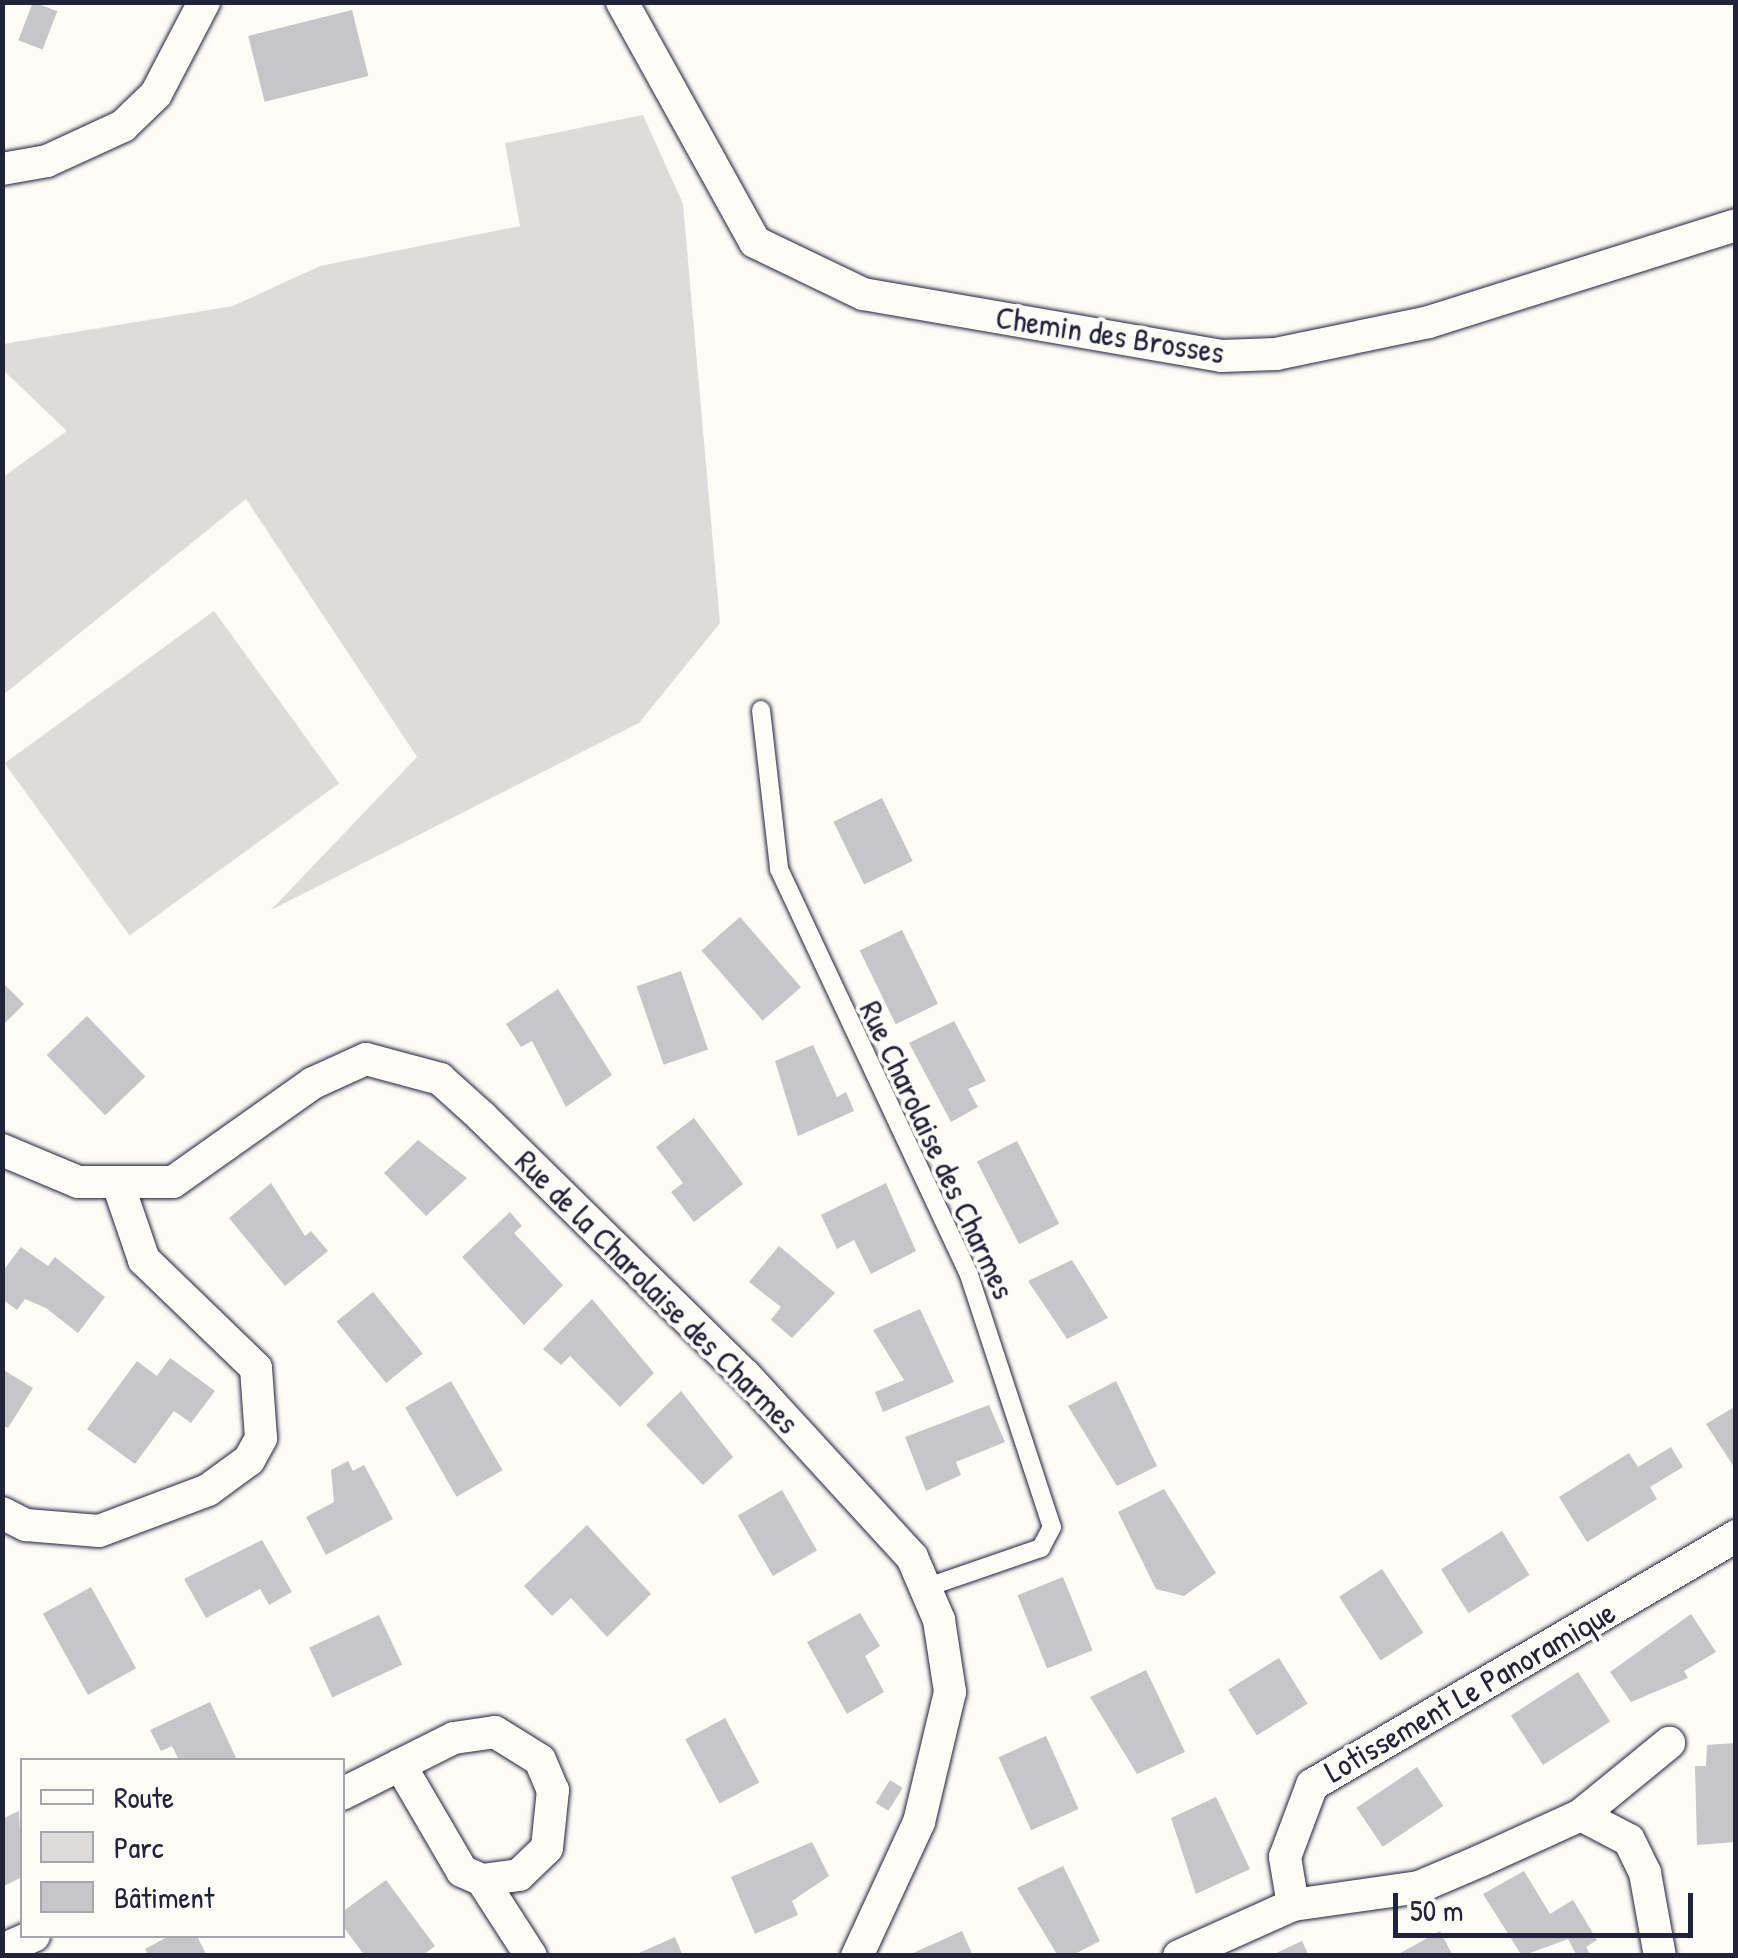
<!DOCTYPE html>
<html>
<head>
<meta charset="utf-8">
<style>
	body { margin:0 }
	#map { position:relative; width:1738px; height:1958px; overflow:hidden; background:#fdfcf7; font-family:"Patrick Hand",sans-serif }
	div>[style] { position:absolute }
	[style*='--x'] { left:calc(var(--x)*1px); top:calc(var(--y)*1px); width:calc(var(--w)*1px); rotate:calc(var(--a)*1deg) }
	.green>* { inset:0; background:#dddcdb; transform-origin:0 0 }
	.building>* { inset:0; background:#c6c6c8; transform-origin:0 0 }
	.roads { filter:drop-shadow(0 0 2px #22223b) drop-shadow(0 0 2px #22223b) }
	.service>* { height:18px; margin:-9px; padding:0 9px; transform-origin:9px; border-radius:9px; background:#fdfcf7 }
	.minor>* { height:32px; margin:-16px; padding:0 16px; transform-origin:16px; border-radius:16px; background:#fdfcf7 }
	span { translate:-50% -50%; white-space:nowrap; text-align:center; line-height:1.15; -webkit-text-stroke:8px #fdfcf7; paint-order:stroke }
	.street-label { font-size:32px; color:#22223b }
	.frame { position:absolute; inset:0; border:5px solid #22223b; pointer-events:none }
	.legend { position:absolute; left:20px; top:1758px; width:325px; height:180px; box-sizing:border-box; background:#fdfcf7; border:2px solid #a5a5ac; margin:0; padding:12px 18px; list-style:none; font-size:30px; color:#22223b }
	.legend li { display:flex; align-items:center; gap:20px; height:50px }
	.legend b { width:50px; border:2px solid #a5a5ac }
	.scale { position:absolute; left:1393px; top:1893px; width:300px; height:45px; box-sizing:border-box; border:5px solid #22223b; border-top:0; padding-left:12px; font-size:30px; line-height:35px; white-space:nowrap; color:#22223b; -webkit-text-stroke:8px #fdfcf7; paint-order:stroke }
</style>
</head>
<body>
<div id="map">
	<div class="green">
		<i style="clip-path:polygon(643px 115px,683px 204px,720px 623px,639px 723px,271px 910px,417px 757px,246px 499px,3px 695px,3px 477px,67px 431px,3px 370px,3px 344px,233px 306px,320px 266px,520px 226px,505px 143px)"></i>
		<i style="left:214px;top:611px;width:213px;height:259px;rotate:54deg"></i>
	</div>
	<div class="building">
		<i style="left:33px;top:2px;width:26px;height:41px;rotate:21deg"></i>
		<i style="left:352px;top:10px;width:68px;height:107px;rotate:76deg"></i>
		<i style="left:882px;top:798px;width:70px;height:54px;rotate:64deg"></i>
		<i style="left:740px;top:917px;width:93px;height:51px;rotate:49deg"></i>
		<i style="left:902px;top:930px;width:82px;height:47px;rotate:64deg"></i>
		<i style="left:681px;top:971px;width:83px;height:47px;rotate:71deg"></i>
		<i style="clip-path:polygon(2px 982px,24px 1004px,2px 1026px)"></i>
		<i style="clip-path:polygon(558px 989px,612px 1075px,566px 1107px,532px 1041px,521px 1047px,506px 1024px)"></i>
		<i style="left:87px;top:1016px;width:84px;height:56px;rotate:46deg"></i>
		<i style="clip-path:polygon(954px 1021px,986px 1081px,968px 1089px,978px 1107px,951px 1122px,909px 1043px)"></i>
		<i style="clip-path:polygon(813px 1045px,837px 1097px,846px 1092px,854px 1111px,798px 1136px,775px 1061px)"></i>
		<i style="clip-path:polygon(694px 1118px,743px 1184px,694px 1222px,671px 1192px,683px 1183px,656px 1147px)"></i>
		<i style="clip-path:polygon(418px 1140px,467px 1178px,426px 1216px,384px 1173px)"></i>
		<i style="left:1017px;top:1141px;width:93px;height:45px;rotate:63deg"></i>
		<i style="clip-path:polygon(271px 1183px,305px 1236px,311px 1231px,328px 1251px,285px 1286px,229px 1218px)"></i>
		<i style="clip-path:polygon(886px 1183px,916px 1251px,871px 1274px,854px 1240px,837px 1249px,821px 1215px)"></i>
		<i style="clip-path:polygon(510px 1212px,522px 1226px,514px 1233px,563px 1285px,524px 1325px,462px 1257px)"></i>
		<i style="clip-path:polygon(779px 1246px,835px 1293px,792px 1338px,771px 1320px,781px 1307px,749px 1282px)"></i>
		<i style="clip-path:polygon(21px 1247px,48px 1266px,55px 1257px,105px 1297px,78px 1333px,46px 1308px,25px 1299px,17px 1310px,2px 1299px,2px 1272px)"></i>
		<i style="clip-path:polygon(1072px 1260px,1108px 1318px,1067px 1339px,1028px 1281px)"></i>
		<i style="left:373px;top:1292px;width:79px;height:47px;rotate:51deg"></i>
		<i style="clip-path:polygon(592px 1299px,654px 1373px,620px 1407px,570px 1356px,561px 1365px,543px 1349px)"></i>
		<i style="clip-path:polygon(920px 1309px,954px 1382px,883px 1412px,875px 1392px,904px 1380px,873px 1330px)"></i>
		<i style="clip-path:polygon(170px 1358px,215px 1391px,191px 1423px,174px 1411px,135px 1464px,87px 1429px,137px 1361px,157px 1376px)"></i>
		<i style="clip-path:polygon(2px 1369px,33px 1388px,8px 1428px,2px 1425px)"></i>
		<i style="left:451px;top:1381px;width:103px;height:53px;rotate:60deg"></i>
		<i style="clip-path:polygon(1116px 1381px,1157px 1466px,1117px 1486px,1068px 1406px)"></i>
		<i style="clip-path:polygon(681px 1391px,733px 1457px,703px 1485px,646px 1425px)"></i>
		<i style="clip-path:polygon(989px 1405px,1005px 1442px,956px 1462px,961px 1475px,926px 1491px,905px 1437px)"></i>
		<i style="clip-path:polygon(1736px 1406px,1736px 1470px,1706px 1424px)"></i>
		<i style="clip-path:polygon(1671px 1447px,1683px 1467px,1650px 1487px,1657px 1499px,1587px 1542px,1559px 1497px,1629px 1453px,1638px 1467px)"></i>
		<i style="clip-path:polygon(348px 1461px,353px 1471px,364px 1465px,393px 1519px,326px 1555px,306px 1517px,334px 1502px,331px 1470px)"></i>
		<i style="clip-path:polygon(1164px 1489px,1216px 1573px,1184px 1596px,1156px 1589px,1118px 1512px)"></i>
		<i style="left:782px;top:1490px;width:70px;height:51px;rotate:60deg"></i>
		<i style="clip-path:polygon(587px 1525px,651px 1594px,607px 1637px,571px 1598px,552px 1616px,524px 1586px)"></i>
		<i style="left:1502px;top:1531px;width:52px;height:72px;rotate:58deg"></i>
		<i style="clip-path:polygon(262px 1540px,292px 1592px,269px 1605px,260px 1589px,206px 1618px,184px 1579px)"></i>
		<i style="left:1382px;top:1569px;width:76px;height:51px;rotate:57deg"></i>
		<i style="left:1063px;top:1577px;width:79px;height:49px;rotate:68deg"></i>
		<i style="left:91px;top:1587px;width:93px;height:55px;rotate:61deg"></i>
		<i style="clip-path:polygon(860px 1613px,880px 1646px,865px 1656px,884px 1692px,847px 1714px,807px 1642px)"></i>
		<i style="clip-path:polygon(1691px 1614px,1716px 1652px,1684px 1671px,1688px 1678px,1631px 1702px,1610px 1672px)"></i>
		<i style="left:379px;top:1615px;width:55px;height:77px;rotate:65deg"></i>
		<i style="left:1279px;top:1658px;width:54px;height:60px;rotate:58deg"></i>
		<i style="clip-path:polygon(1146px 1670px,1185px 1752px,1137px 1774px,1090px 1697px)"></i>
		<i style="left:1578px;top:1672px;width:59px;height:80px;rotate:57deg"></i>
		<i style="clip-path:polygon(210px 1702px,237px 1760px,179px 1760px,172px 1746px,161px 1751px,150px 1730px)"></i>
		<i style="left:725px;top:1718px;width:73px;height:45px;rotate:62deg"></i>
		<i style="left:1046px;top:1736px;width:80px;height:52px;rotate:66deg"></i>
		<i style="clip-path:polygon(1736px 1743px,1736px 1842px,1697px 1845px,1695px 1766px,1706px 1766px,1707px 1745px)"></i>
		<i style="left:1417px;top:1767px;width:47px;height:73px;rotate:56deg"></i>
		<i style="left:890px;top:1780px;width:15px;height:27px;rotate:32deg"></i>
		<i style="clip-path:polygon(1216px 1797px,1250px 1869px,1196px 1894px,1171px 1818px)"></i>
		<i style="clip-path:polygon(19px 1811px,22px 1877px,2px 1887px,2px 1819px)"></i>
		<i style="clip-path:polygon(812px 1842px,829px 1876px,792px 1901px,798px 1915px,755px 1934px,731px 1877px)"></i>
		<i style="clip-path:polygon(1063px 1866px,1100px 1941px,1071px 1956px,1058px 1956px,1017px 1888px)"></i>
		<i style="clip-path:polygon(1524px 1871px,1550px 1914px,1573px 1900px,1597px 1940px,1586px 1947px,1591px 1956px,1577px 1956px,1568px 1939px,1522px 1956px,1483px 1894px)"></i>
		<i style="clip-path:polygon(386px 1880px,435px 1946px,422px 1956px,365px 1956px,342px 1925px,342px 1912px)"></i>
		<i style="clip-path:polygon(962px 1931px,973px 1956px,914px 1956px,913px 1953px)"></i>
		<i style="clip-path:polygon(1440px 1931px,1453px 1956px,1395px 1956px)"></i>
		<i style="clip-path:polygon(169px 1936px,197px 1936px,207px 1956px,149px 1956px,145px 1949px)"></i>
		<i style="clip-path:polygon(675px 1937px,683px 1956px,632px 1956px,666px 1941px)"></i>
		<i style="clip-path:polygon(1302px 1941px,1309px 1956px,1270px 1956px)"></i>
	</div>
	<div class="roads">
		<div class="service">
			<i style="--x:761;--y:710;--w:160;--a:83.5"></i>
			<i style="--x:779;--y:869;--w:448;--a:64.9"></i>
			<i style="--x:969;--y:1275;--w:265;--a:71.8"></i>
			<i style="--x:1052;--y:1527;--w:24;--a:118"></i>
			<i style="--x:1041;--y:1548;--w:123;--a:161"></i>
		</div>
		<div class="minor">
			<i style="--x:622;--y:2;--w:274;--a:61"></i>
			<i style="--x:755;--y:242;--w:120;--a:25.7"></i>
			<i style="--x:863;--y:294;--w:364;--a:9.8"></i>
			<i style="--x:1222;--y:356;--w:54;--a:-2.1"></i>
			<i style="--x:1276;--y:354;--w:156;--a:-11.8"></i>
			<i style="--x:1429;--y:322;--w:322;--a:-17.5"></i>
			<i style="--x:2;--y:169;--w:46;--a:-10.1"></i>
			<i style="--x:47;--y:161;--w:84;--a:-24.7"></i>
			<i style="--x:123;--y:126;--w:46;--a:-44.1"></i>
			<i style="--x:156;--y:94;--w:104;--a:-62.4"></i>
			<i style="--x:2;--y:1150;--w:82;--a:22.8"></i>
			<i style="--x:78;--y:1182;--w:95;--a:0"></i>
			<i style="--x:173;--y:1182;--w:171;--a:-35.3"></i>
			<i style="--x:313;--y:1083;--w:58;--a:-24.4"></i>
			<i style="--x:366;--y:1059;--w:77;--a:15.1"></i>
			<i style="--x:440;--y:1079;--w:57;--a:42.1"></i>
			<i style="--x:482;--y:1117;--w:368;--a:44.5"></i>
			<i style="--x:745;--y:1375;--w:247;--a:47.5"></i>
			<i style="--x:912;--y:1557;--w:69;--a:66.8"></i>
			<i style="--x:939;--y:1620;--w:73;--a:81.3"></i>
			<i style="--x:950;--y:1692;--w:134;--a:103.4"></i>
			<i style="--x:919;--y:1822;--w:148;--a:114.8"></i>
			<i style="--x:2;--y:1513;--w:27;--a:27"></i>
			<i style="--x:26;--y:1525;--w:73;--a:4.7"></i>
			<i style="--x:99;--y:1531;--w:116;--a:-20.6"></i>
			<i style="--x:208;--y:1490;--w:51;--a:-36.2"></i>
			<i style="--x:249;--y:1460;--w:25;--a:-61"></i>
			<i style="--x:261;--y:1438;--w:70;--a:-94.1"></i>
			<i style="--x:256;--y:1368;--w:156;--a:-136"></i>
			<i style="--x:144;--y:1260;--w:80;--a:-108.9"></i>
			<i style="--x:342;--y:1794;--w:125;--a:-26.6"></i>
			<i style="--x:454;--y:1738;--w:41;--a:-8.3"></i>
			<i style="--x:495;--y:1732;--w:53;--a:31.9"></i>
			<i style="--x:540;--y:1760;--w:33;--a:67"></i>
			<i style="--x:553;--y:1790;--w:58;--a:95.9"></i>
			<i style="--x:547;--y:1848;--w:39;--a:136"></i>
			<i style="--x:519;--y:1875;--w:37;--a:172"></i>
			<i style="--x:482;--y:1880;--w:22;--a:-156"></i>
			<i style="--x:462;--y:1871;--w:123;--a:-120.3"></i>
			<i style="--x:1581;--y:1815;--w:54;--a:27.5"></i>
			<i style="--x:1629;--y:1840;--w:37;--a:64"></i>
			<i style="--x:1645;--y:1873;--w:84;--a:79.8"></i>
			<i style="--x:482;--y:1880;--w:90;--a:57.2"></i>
			<i style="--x:1293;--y:1905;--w:127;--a:-8.1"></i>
			<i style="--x:1419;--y:1887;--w:66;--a:-23.1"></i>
			<i style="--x:1480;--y:1861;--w:111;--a:-24.5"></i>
			<i style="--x:1581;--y:1815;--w:114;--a:-39.3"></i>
			<i style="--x:2;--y:1950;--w:35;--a:-24"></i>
			<i style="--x:1179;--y:1956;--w:125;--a:-24.1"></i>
			<i style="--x:1293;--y:1905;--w:49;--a:-99.5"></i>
			<i style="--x:1285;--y:1857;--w:77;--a:-69.4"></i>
			<i style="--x:1312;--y:1785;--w:492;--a:-30.4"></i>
		</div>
	</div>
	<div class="street-label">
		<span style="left:1110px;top:335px;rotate:9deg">Chemin des Brosses</span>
		<span style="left:937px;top:1150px;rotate:65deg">Rue Charolaise des Charmes</span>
		<span style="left:657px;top:1292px;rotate:45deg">Rue de la Charolaise des Charmes</span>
		<span style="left:1470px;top:1692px;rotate:-30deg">Lotissement Le Panoramique</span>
	</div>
	<div class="frame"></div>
	<ul class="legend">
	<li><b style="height:12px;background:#fdfcf7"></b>Route</li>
	<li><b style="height:28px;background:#dddcdb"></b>Parc</li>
	<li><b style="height:28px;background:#c6c6c8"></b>Bâtiment</li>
	</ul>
	<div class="scale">50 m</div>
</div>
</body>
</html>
